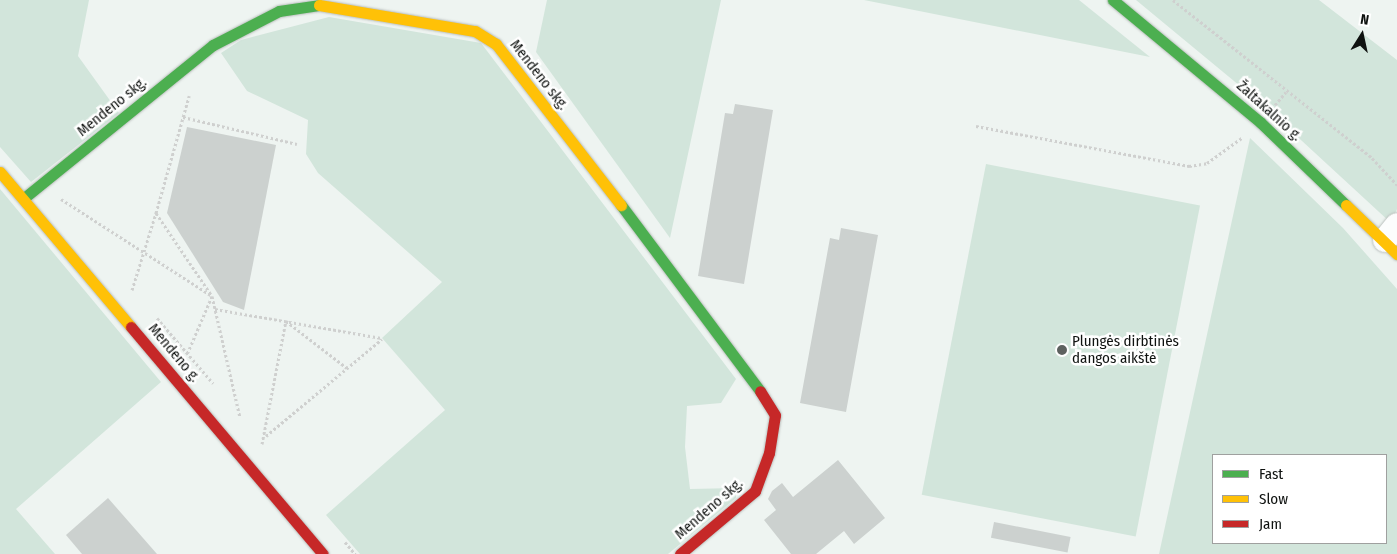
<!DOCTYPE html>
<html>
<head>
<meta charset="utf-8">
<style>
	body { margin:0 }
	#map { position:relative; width:1397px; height:554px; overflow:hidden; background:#eef4f1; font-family:"Fira Sans Condensed",sans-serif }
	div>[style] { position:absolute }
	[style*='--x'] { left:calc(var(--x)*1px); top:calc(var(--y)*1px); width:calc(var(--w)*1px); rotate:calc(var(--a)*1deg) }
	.green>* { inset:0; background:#d2e5db; transform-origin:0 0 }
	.building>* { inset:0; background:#ccd1cf; transform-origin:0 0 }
	.path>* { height:3px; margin-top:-1.5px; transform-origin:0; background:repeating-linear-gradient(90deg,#cfd0cf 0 2.5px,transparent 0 5px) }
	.roads { filter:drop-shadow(0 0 1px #babfbc) drop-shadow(0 0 1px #babfbc) }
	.street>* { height:24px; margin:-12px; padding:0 12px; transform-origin:12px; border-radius:12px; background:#fcfdfd }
	.fast>* { height:11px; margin:-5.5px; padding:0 5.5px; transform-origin:5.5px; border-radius:5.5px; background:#4caf50 }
	.slow>* { height:11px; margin:-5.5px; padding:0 5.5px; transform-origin:5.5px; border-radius:5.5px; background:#ffc107 }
	.jam>* { height:11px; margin:-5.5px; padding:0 5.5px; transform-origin:5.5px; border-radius:5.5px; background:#c62828 }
	.dots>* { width:14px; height:14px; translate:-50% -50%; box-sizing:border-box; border:2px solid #fff; border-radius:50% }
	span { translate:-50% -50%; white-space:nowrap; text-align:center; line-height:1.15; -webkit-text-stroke:5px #fff; paint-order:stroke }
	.street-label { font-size:15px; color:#0f1210 }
	.poi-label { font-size:15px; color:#0f1210 }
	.left { translate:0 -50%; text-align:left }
	.legend { position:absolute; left:1212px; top:454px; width:175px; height:90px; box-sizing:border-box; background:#fff; border:1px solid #9fa09f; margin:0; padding:6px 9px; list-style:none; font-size:15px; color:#0f1210 }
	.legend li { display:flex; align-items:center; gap:10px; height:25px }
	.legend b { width:25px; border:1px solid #9fa09f }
	.north { position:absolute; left:1337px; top:10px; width:50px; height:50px; -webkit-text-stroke:4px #fff; paint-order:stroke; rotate:10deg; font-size:14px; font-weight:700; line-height:20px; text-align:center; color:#0f1210 }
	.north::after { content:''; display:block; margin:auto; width:18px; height:22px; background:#0f1210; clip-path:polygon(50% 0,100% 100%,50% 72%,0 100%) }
</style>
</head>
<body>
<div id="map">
	<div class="green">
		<i style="clip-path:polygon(0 0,89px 0,78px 56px,119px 113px,31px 182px,0 147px)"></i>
		<i style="clip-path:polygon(547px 0,721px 0,670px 238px,536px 52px)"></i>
		<i style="clip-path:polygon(865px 0,1079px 0,1150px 57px,864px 0)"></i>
		<i style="clip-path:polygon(1136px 0,1319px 0,1397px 60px,1397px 209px,1391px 223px,1263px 105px)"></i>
		<i style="clip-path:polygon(329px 17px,481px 43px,736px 379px,721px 403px,687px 406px,685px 447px,690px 489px,736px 488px,736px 498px,668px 554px,360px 554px,326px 515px,445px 410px,382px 338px,442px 282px,318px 173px,306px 154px,308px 120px,247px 91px,221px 53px,241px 40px)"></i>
		<i style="clip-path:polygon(evenodd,1250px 138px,1343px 228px,1397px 289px,1397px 554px,1159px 554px,1250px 138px,1213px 455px,1386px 455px,1386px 543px,1213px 543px,1213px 455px)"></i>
		<i style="left:986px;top:164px;width:218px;height:337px;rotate:11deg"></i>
		<i style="clip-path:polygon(0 189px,161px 382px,16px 509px,55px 554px,0 554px)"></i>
	</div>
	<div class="building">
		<i style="clip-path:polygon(735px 104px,773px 110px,744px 284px,698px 276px,725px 113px,733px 114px)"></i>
		<i style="clip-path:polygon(187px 127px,276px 145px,244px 310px,223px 302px,167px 213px)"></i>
		<i style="clip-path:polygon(841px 228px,878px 235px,846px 412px,800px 403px,830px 238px,839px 240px)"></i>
		<i style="clip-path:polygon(838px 460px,885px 518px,854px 544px,844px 531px,816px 554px,791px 554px,764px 520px,776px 510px,768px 499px,772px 491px,782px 483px,793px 497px)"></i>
		<i style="clip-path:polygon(108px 498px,157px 554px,82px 554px,66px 535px)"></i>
		<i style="left:994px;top:522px;width:78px;height:16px;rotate:11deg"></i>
	</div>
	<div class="path">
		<i style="--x:1173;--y:0;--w:254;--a:38.4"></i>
		<i style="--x:1372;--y:158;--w:37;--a:47"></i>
		<i style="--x:1275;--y:105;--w:17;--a:-50"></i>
		<i style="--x:183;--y:117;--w:117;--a:13.3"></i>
		<i style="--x:976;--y:126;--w:217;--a:10.6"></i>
		<i style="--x:1189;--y:166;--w:18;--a:-9"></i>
		<i style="--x:1207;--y:163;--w:44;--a:-35.8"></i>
		<i style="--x:61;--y:199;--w:179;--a:32.7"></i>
		<i style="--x:212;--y:296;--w:124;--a:77"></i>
		<i style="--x:156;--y:213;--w:122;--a:-74.2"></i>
		<i style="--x:132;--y:290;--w:81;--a:-72.7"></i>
		<i style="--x:156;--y:213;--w:100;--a:56"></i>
		<i style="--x:212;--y:296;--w:61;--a:113.2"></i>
		<i style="--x:215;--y:309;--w:169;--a:9.9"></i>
		<i style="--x:157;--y:318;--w:86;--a:49.3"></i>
		<i style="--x:266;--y:436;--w:151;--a:-39.9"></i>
		<i style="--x:262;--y:444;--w:125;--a:-79"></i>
		<i style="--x:286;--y:321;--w:77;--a:37.6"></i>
		<i style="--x:345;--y:542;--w:16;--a:50"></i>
	</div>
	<div class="roads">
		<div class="street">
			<i style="--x:1385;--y:240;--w:19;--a:-51"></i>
		</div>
		<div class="fast">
			<i style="--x:1113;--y:0;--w:191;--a:39.7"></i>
			<i style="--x:1260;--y:122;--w:120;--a:44"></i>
			<i style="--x:24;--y:198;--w:243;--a:-39"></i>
			<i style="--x:213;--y:45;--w:74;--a:-27.3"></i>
			<i style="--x:279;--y:11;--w:40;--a:-8.5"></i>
			<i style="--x:621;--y:205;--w:232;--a:53.2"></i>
		</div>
		<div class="slow">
			<i style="--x:319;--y:5;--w:158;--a:9.5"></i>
			<i style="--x:475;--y:31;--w:25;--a:32"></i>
			<i style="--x:496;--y:44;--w:204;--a:52.2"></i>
			<i style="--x:0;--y:172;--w:203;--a:49.8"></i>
			<i style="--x:1346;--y:205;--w:71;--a:43.9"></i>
		</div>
		<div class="jam">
			<i style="--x:131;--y:327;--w:297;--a:49.8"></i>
			<i style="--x:680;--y:554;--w:98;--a:-40"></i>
			<i style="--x:755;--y:491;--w:40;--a:-69.8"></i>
			<i style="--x:769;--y:453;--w:38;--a:-81"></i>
			<i style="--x:775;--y:415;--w:28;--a:-122"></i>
		</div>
	</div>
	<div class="dots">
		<i style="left:1062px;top:350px;background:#5d615f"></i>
	</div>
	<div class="street-label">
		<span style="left:539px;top:75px;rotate:52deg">Mendeno skg.</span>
		<span style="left:112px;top:107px;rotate:-39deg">Mendeno skg.</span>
		<span style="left:1269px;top:111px;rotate:42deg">Žaltakalnio g.</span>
		<span style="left:174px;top:353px;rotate:50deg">Mendeno g.</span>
		<span style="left:709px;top:509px;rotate:-41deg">Mendeno skg.</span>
	</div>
	<div class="poi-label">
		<span class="left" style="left:1072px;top:350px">Plungės dirbtinės<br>dangos aikštė</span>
	</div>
	<ul class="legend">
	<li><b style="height:6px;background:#4caf50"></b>Fast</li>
	<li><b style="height:6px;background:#ffc107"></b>Slow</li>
	<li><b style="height:6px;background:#c62828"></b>Jam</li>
	</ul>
	<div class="north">N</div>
</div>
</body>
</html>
